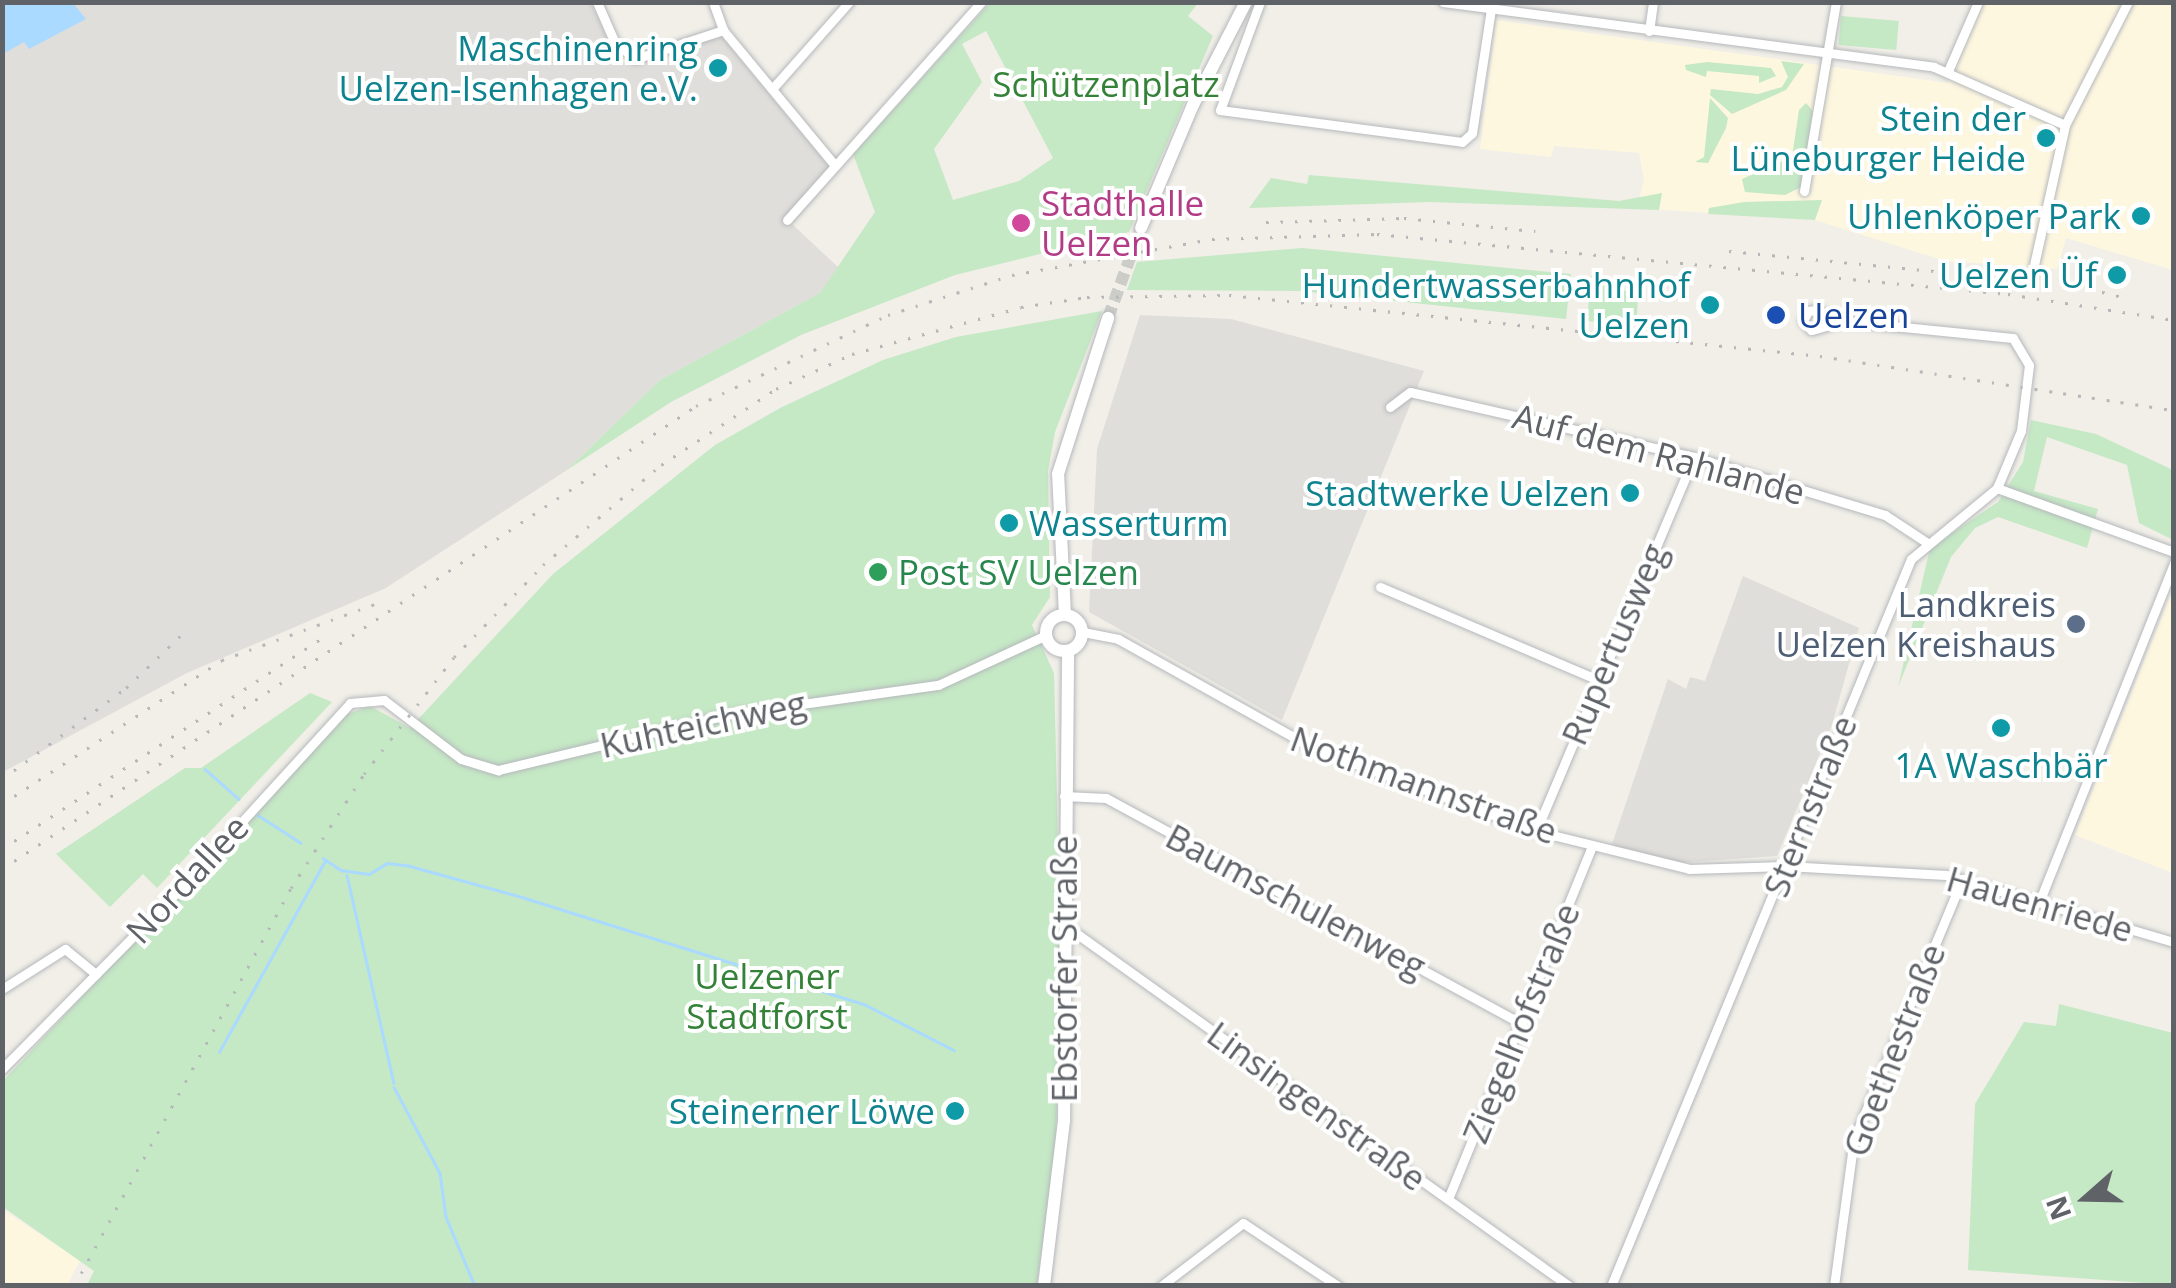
<!DOCTYPE html>
<html>
<head>
<meta charset="utf-8">
<style>
	body { margin:0 }
	#map { position:relative; width:2176px; height:1288px; overflow:hidden; background:#f1efe8; font-family:"Open Sans",sans-serif }
	div>[style] { position:absolute }
	[style*='--x'] { left:calc(var(--x)*1px); top:calc(var(--y)*1px); width:calc(var(--w)*1px); rotate:calc(var(--a)*1deg) }
	.commercial>* { inset:0; background:#fef7e0 }
	.industrial>* { inset:0; background:#e0deda }
	.green>* { inset:0; background:#c5e8c5; transform-origin:0 0 }
	.water>* { inset:0; background:#aadaff }
	.stream>* { height:2.5px; margin:-1.25px; padding:0 1.25px; transform-origin:1.25px; border-radius:1.25px; background:#aadaff }
	.secondary-tunnel>* { height:12px; margin-top:-6px; transform-origin:0; background:repeating-linear-gradient(90deg,#ccccc8 0 12px,transparent 0 18px) }
	.roads { filter:drop-shadow(0 0 2px #b5b8bc) drop-shadow(0 0 2px #b5b8bc) }
	.street>* { height:9px; margin:-4.5px; padding:0 4.5px; transform-origin:4.5px; border-radius:4.5px; background:#fff }
	.secondary>* { height:12px; margin:-6px; padding:0 6px; transform-origin:6px; border-radius:6px; background:#fff }
	.secondary>.ring { margin:-6px; padding:0; box-sizing:content-box; background:none; border:12px solid #fff; border-radius:50% }
	.rail>* { height:2.5px; margin-top:-1.25px; transform-origin:0; background:repeating-linear-gradient(90deg,#b6b7b8 0 2.5px,transparent 0 14.5px) }
	.dots>* { width:28px; height:28px; translate:-50% -50%; box-sizing:border-box; border:5px solid #fff; border-radius:50% }
	span { translate:-50% -50%; white-space:nowrap; text-align:center; line-height:1.15; -webkit-text-stroke:8px #fff; paint-order:stroke }
	.culture-label { font-size:35px; color:#0d838f }
	.right { translate:-100% -50%; text-align:right }
	.left { translate:0 -50%; text-align:left }
	.park-label { font-size:35px; color:#348238 }
	.hotel-label { font-size:35px; color:#b23c85 }
	.transit-label { font-size:35px; color:#164399 }
	.street-label { font-size:35px; color:#5f6368 }
	.leisure-label { font-size:35px; color:#27864d }
	.service-label { font-size:35px; color:#4e5e75 }
	.frame { position:absolute; inset:0; border:5px solid #5f6368; pointer-events:none }
	.north { position:absolute; left:2036px; top:1148px; width:100px; height:100px; -webkit-text-stroke:8px #fff; paint-order:stroke; rotate:250deg; font-size:28px; font-weight:700; line-height:40px; text-align:center; color:#5f6368 }
	.north::after { content:''; display:block; margin:auto; width:35px; height:45px; background:#5f6368; clip-path:polygon(50% 0,100% 100%,50% 72%,0 100%) }
</style>
</head>
<body>
<div id="map">
	<div class="commercial">
		<i style="clip-path:polygon(1982px 3px,2173px 3px,2173px 270px,2066px 238px,2057px 269px,1945px 261px,1815px 220px,1637px 208px,1644px 180px,1639px 153px,1554px 146px,1551px 157px,1480px 149px,1496px 20px,1948px 83px)"></i>
		<i style="clip-path:polygon(2173px 589px,2173px 873px,2075px 835px)"></i>
		<i style="clip-path:polygon(2px 1209px,80px 1261px,67px 1285px,3px 1285px)"></i>
	</div>
	<div class="industrial">
		<i style="clip-path:polygon(3px 3px,591px 3px,619px 64px,722px 37px,835px 174px,792px 224px,839px 268px,820px 293px,660px 380px,567px 470px,386px 588px,187px 673px,3px 772px)"></i>
		<i style="clip-path:polygon(1140px 315px,1231px 319px,1424px 371px,1282px 720px,1089px 612px,1097px 449px)"></i>
		<i style="clip-path:polygon(1743px 576px,1859px 628px,1832px 725px,1777px 856px,1675px 863px,1625px 851px,1612px 844px,1668px 679px,1686px 689px,1690px 677px,1705px 681px)"></i>
	</div>
	<div class="green">
		<i style="clip-path:polygon(evenodd,990px 3px,1198px 3px,1188px 16px,1213px 36px,1129px 232px,955px 275px,801px 335px,671px 402px,567px 470px,660px 380px,820px 293px,875px 212px,853px 154px,990px 3px,986px 31px,1053px 158px,1019px 181px,953px 200px,934px 149px,982px 82px,962px 44px,986px 31px)"></i>
		<i style="left:1841px;top:16px;width:58px;height:29px;rotate:5deg"></i>
		<i style="clip-path:polygon(1781px 61px,1804px 64px,1786px 90px,1732px 114px,1710px 95px,1711px 89px,1758px 94px,1782px 87px,1788px 77px)"></i>
		<i style="clip-path:polygon(1707px 62px,1771px 68px,1776px 76px,1759px 83px,1759px 76px,1707px 71px,1706px 77px,1686px 70px,1685px 65px)"></i>
		<i style="clip-path:polygon(1710px 98px,1728px 118px,1726px 128px,1708px 163px,1695px 162px,1704px 157px)"></i>
		<i style="clip-path:polygon(1806px 103px,1813px 111px,1801px 187px,1785px 195px,1745px 192px,1742px 179px,1792px 157px,1799px 110px)"></i>
		<i style="clip-path:polygon(1309px 175px,1619px 201px,1662px 193px,1659px 210px,1430px 202px,1249px 208px,1271px 178px,1307px 184px)"></i>
		<i style="clip-path:polygon(1822px 200px,1815px 220px,1708px 214px,1709px 208px,1744px 202px)"></i>
		<i style="clip-path:polygon(1302px 248px,1571px 274px,1566px 319px,1300px 291px,1127px 290px,1137px 262px)"></i>
		<i style="clip-path:polygon(1591px 276px,1609px 276px,1621px 290px,1638px 294px,1637px 315px,1627px 324px,1587px 321px)"></i>
		<i style="clip-path:polygon(1102px 311px,1055px 432px,1048px 471px,1050px 597px,1032px 625px,1054px 673px,1060px 927px,1056px 1149px,1037px 1285px,87px 1285px,94px 1271px,3px 1207px,2px 1082px,347px 714px,370px 706px,410px 728px,553px 574px,715px 445px,782px 407px,883px 360px,956px 337px)"></i>
		<i style="clip-path:polygon(2031px 420px,2096px 434px,2173px 470px,2173px 540px,2139px 523px,2127px 465px,2047px 437px,2034px 491px,2098px 509px,2087px 548px,1998px 517px,1975px 528px,1951px 557px,1898px 687px,1930px 548px,1998px 502px,2023px 462px)"></i>
		<i style="clip-path:polygon(310px 693px,332px 702px,157px 888px,143px 874px,110px 907px,56px 854px,185px 768px,201px 768px)"></i>
		<i style="clip-path:polygon(2059px 1004px,2173px 1033px,2173px 1285px,1968px 1270px,1975px 1104px,2024px 1022px,2056px 1026px)"></i>
	</div>
	<div class="water">
		<i style="clip-path:polygon(3px 2px,73px 3px,86px 19px,29px 49px,24px 42px,3px 54px)"></i>
	</div>
	<div class="stream">
		<i style="--x:205;--y:769;--w:45;--a:41.4"></i>
		<i style="--x:258;--y:815;--w:51;--a:33.1"></i>
		<i style="--x:323;--y:858;--w:22;--a:34"></i>
		<i style="--x:341;--y:870;--w:28;--a:8"></i>
		<i style="--x:369;--y:874;--w:21;--a:-31"></i>
		<i style="--x:387;--y:863;--w:23;--a:7"></i>
		<i style="--x:410;--y:866;--w:119;--a:15.5"></i>
		<i style="--x:525;--y:898;--w:355;--a:17.4"></i>
		<i style="--x:864;--y:1004;--w:101;--a:27.1"></i>
		<i style="--x:347;--y:875;--w:213;--a:77.3"></i>
		<i style="--x:219;--y:1052;--w:218;--a:-61"></i>
		<i style="--x:394;--y:1087;--w:98;--a:61.9"></i>
		<i style="--x:440;--y:1173;--w:44;--a:82.2"></i>
		<i style="--x:446;--y:1217;--w:75;--a:67.2"></i>
	</div>
	<div class="secondary-tunnel">
		<i style="--x:1108;--y:318;--w:96;--a:-69.9"></i>
	</div>
	<div class="roads">
		<div class="street">
			<i style="--x:597;--y:2;--w:43;--a:66.4"></i>
			<i style="--x:614;--y:41;--w:28;--a:41"></i>
			<i style="--x:635;--y:59;--w:93;--a:-18.2"></i>
			<i style="--x:723;--y:30;--w:174;--a:50.4"></i>
			<i style="--x:713;--y:2;--w:30;--a:70"></i>
			<i style="--x:1260;--y:2;--w:115;--a:110.3"></i>
			<i style="--x:1220;--y:110;--w:244;--a:7.5"></i>
			<i style="--x:1462;--y:142;--w:13;--a:-42"></i>
			<i style="--x:1472;--y:133;--w:133;--a:-81.3"></i>
			<i style="--x:1443;--y:2;--w:495;--a:7.5"></i>
			<i style="--x:1934;--y:67;--w:143;--a:23.9"></i>
			<i style="--x:1649;--y:31;--w:29;--a:-82"></i>
			<i style="--x:1948;--y:71;--w:75;--a:-66.5"></i>
			<i style="--x:772;--y:89;--w:116;--a:-48.5"></i>
			<i style="--x:1804;--y:191;--w:192;--a:-80.4"></i>
			<i style="--x:787;--y:220;--w:292;--a:-48.3"></i>
			<i style="--x:2032;--y:274;--w:153;--a:-77.5"></i>
			<i style="--x:2065;--y:125;--w:138;--a:-62.9"></i>
			<i style="--x:1808;--y:311;--w:8;--a:-7"></i>
			<i style="--x:1816;--y:310;--w:29;--a:22"></i>
			<i style="--x:1843;--y:321;--w:33;--a:164"></i>
			<i style="--x:1811;--y:330;--w:12;--a:-132"></i>
			<i style="--x:1803;--y:321;--w:11;--a:-63"></i>
			<i style="--x:1390;--y:407;--w:25;--a:-37"></i>
			<i style="--x:1410;--y:392;--w:291;--a:12.9"></i>
			<i style="--x:1694;--y:457;--w:200;--a:16.9"></i>
			<i style="--x:1885;--y:515;--w:49;--a:33.4"></i>
			<i style="--x:1997;--y:488;--w:188;--a:19.9"></i>
			<i style="--x:1380;--y:587;--w:235;--a:23.1"></i>
			<i style="--x:1083;--y:632;--w:36;--a:11"></i>
			<i style="--x:1118;--y:639;--w:223;--a:29.2"></i>
			<i style="--x:1313;--y:748;--w:238;--a:20.4"></i>
			<i style="--x:1536;--y:831;--w:158;--a:13.9"></i>
			<i style="--x:1689;--y:869;--w:97;--a:-1.8"></i>
			<i style="--x:1786;--y:866;--w:160;--a:3.2"></i>
			<i style="--x:1946;--y:875;--w:238;--a:16.4"></i>
			<i style="--x:1064;--y:796;--w:42;--a:2.7"></i>
			<i style="--x:1106;--y:798;--w:474;--a:28.5"></i>
			<i style="--x:1536;--y:831;--w:406;--a:-67.1"></i>
			<i style="--x:2040;--y:900;--w:363;--a:-68.3"></i>
			<i style="--x:1066;--y:926;--w:619;--a:35.59"></i>
			<i style="--x:2;--y:989;--w:75;--a:-32.4"></i>
			<i style="--x:65;--y:949;--w:40;--a:39"></i>
			<i style="--x:2;--y:1069;--w:260;--a:-45.3"></i>
			<i style="--x:185;--y:884;--w:245;--a:-47.6"></i>
			<i style="--x:350;--y:703;--w:34;--a:-5"></i>
			<i style="--x:384;--y:700;--w:97;--a:37.5"></i>
			<i style="--x:461;--y:759;--w:39;--a:17"></i>
			<i style="--x:498;--y:770;--w:240;--a:-13.5"></i>
			<i style="--x:731;--y:714;--w:209;--a:-8"></i>
			<i style="--x:938;--y:685;--w:119;--a:-24.8"></i>
			<i style="--x:1448;--y:1199;--w:381;--a:-67.8"></i>
			<i style="--x:1161;--y:1286;--w:103;--a:-37.5"></i>
			<i style="--x:1243;--y:1223;--w:114;--a:33.6"></i>
			<i style="--x:1611;--y:1286;--w:786;--a:-67.58"></i>
			<i style="--x:1911;--y:559;--w:112;--a:-39.5"></i>
			<i style="--x:1997;--y:488;--w:62;--a:-67.2"></i>
			<i style="--x:2021;--y:431;--w:66;--a:-83.1"></i>
			<i style="--x:2029;--y:365;--w:31;--a:-121"></i>
			<i style="--x:2013;--y:338;--w:171;--a:-174.3"></i>
			<i style="--x:1834;--y:1286;--w:148;--a:-82.3"></i>
			<i style="--x:1854;--y:1139;--w:282;--a:-67.4"></i>
		</div>
		<div class="secondary">
			<i style="--x:1141;--y:228;--w:134;--a:-67.1"></i>
			<i style="--x:1193;--y:105;--w:116;--a:-62.8"></i>
			<i class="ring" style="left:1046px;top:615px;width:24px;height:24px"></i>
			<i style="--x:1065;--y:615;--w:141;--a:-92.8"></i>
			<i style="--x:1058;--y:474;--w:164;--a:-72.2"></i>
			<i style="--x:1044;--y:1286;--w:166;--a:-83.1"></i>
			<i style="--x:1064;--y:1121;--w:470;--a:-89.5"></i>
		</div>
	</div>
	<div class="rail">
		<i style="--x:1266;--y:222;--w:138;--a:-1.7"></i>
		<i style="--x:1404;--y:218;--w:132;--a:5.7"></i>
		<i style="--x:1729;--y:251;--w:347;--a:5.6"></i>
		<i style="--x:2074;--y:285;--w:54;--a:14"></i>
		<i style="--x:2;--y:779;--w:154;--a:-36.3"></i>
		<i style="--x:126;--y:688;--w:76;--a:-43.9"></i>
		<i style="--x:2;--y:804;--w:263;--a:-33.2"></i>
		<i style="--x:222;--y:660;--w:166;--a:-20.1"></i>
		<i style="--x:2;--y:849;--w:386;--a:-33.4"></i>
		<i style="--x:2;--y:869;--w:834;--a:-33.71"></i>
		<i style="--x:696;--y:406;--w:212;--a:-25.4"></i>
		<i style="--x:888;--y:315;--w:130;--a:-17.9"></i>
		<i style="--x:1012;--y:275;--w:203;--a:-10.2"></i>
		<i style="--x:1212;--y:239;--w:165;--a:-1.7"></i>
		<i style="--x:1377;--y:234;--w:634;--a:5.43"></i>
		<i style="--x:2008;--y:294;--w:168;--a:8.9"></i>
		<i style="--x:74;--y:1286;--w:453;--a:-61.4"></i>
		<i style="--x:291;--y:888;--w:135;--a:-57.4"></i>
		<i style="--x:364;--y:774;--w:148;--a:-52.4"></i>
		<i style="--x:454;--y:657;--w:128;--a:-45.9"></i>
		<i style="--x:543;--y:565;--w:155;--a:-40.3"></i>
		<i style="--x:661;--y:465;--w:138;--a:-33.5"></i>
		<i style="--x:776;--y:389;--w:84;--a:-24.7"></i>
		<i style="--x:852;--y:354;--w:175;--a:-15.5"></i>
		<i style="--x:1021;--y:307;--w:67;--a:-8.6"></i>
		<i style="--x:1087;--y:297;--w:142;--a:-0.8"></i>
		<i style="--x:1229;--y:295;--w:594;--a:5.89"></i>
		<i style="--x:1820;--y:356;--w:358;--a:8.7"></i>
	</div>
	<div class="dots">
		<i style="left:718px;top:68px;background:#0f9aa8"></i>
		<i style="left:2046px;top:138px;background:#0f9aa8"></i>
		<i style="left:2141px;top:216px;background:#0f9aa8"></i>
		<i style="left:1021px;top:223px;background:#d1479c"></i>
		<i style="left:2117px;top:275px;background:#0f9aa8"></i>
		<i style="left:1710px;top:305px;background:#0f9aa8"></i>
		<i style="left:1776px;top:315px;background:#1a4fb4"></i>
		<i style="left:1630px;top:493px;background:#0f9aa8"></i>
		<i style="left:1009px;top:523px;background:#0f9aa8"></i>
		<i style="left:878px;top:572px;background:#2e9e5b"></i>
		<i style="left:2076px;top:624px;background:#5c6f8a"></i>
		<i style="left:2001px;top:728px;background:#0f9aa8"></i>
		<i style="left:955px;top:1111px;background:#0f9aa8"></i>
	</div>
	<div class="culture-label">
		<span class="right" style="left:698px;top:68px">Maschinenring<br>Uelzen-Isenhagen e.V.</span>
		<span class="right" style="left:2026px;top:138px">Stein der<br>Lüneburger Heide</span>
		<span class="right" style="left:2121px;top:216px">Uhlenköper Park</span>
		<span class="right" style="left:2097px;top:275px">Uelzen Üf</span>
		<span class="right" style="left:1690px;top:305px">Hundertwasserbahnhof<br>Uelzen</span>
		<span class="right" style="left:1610px;top:493px">Stadtwerke Uelzen</span>
		<span class="left" style="left:1029px;top:523px">Wasserturm</span>
		<span style="left:2001px;top:765px">1A Waschbär</span>
		<span class="right" style="left:935px;top:1111px">Steinerner Löwe</span>
	</div>
	<div class="park-label">
		<span style="left:1106px;top:84px">Schützenplatz</span>
		<span style="left:767px;top:996px">Uelzener<br>Stadtforst</span>
	</div>
	<div class="hotel-label">
		<span class="left" style="left:1041px;top:223px">Stadthalle<br>Uelzen</span>
	</div>
	<div class="transit-label">
		<span class="left" style="left:1798px;top:315px">Uelzen</span>
	</div>
	<div class="street-label">
		<span style="left:1659px;top:454px;rotate:15deg">Auf dem Rahlande</span>
		<span style="left:1614px;top:644px;rotate:-67deg">Rupertusweg</span>
		<span style="left:703px;top:724px;rotate:-12deg">Kuhteichweg</span>
		<span style="left:1424px;top:785px;rotate:20deg">Nothmannstraße</span>
		<span style="left:1810px;top:806px;rotate:-68deg">Sternstraße</span>
		<span style="left:187px;top:879px;rotate:-47deg">Nordallee</span>
		<span style="left:1296px;top:901px;rotate:28deg">Baumschulenweg</span>
		<span style="left:2040px;top:904px;rotate:16deg">Hauenriede</span>
		<span style="left:1064px;top:969px;rotate:-90deg">Ebstorfer Straße</span>
		<span style="left:1521px;top:1023px;rotate:-68deg">Ziegelhofstraße</span>
		<span style="left:1894px;top:1050px;rotate:-69deg">Goethestraße</span>
		<span style="left:1317px;top:1106px;rotate:36deg">Linsingenstraße</span>
	</div>
	<div class="leisure-label">
		<span class="left" style="left:898px;top:572px">Post SV Uelzen</span>
	</div>
	<div class="service-label">
		<span class="right" style="left:2056px;top:624px">Landkreis<br>Uelzen Kreishaus</span>
	</div>
	<div class="frame"></div>
	<div class="north">N</div>
</div>
</body>
</html>
